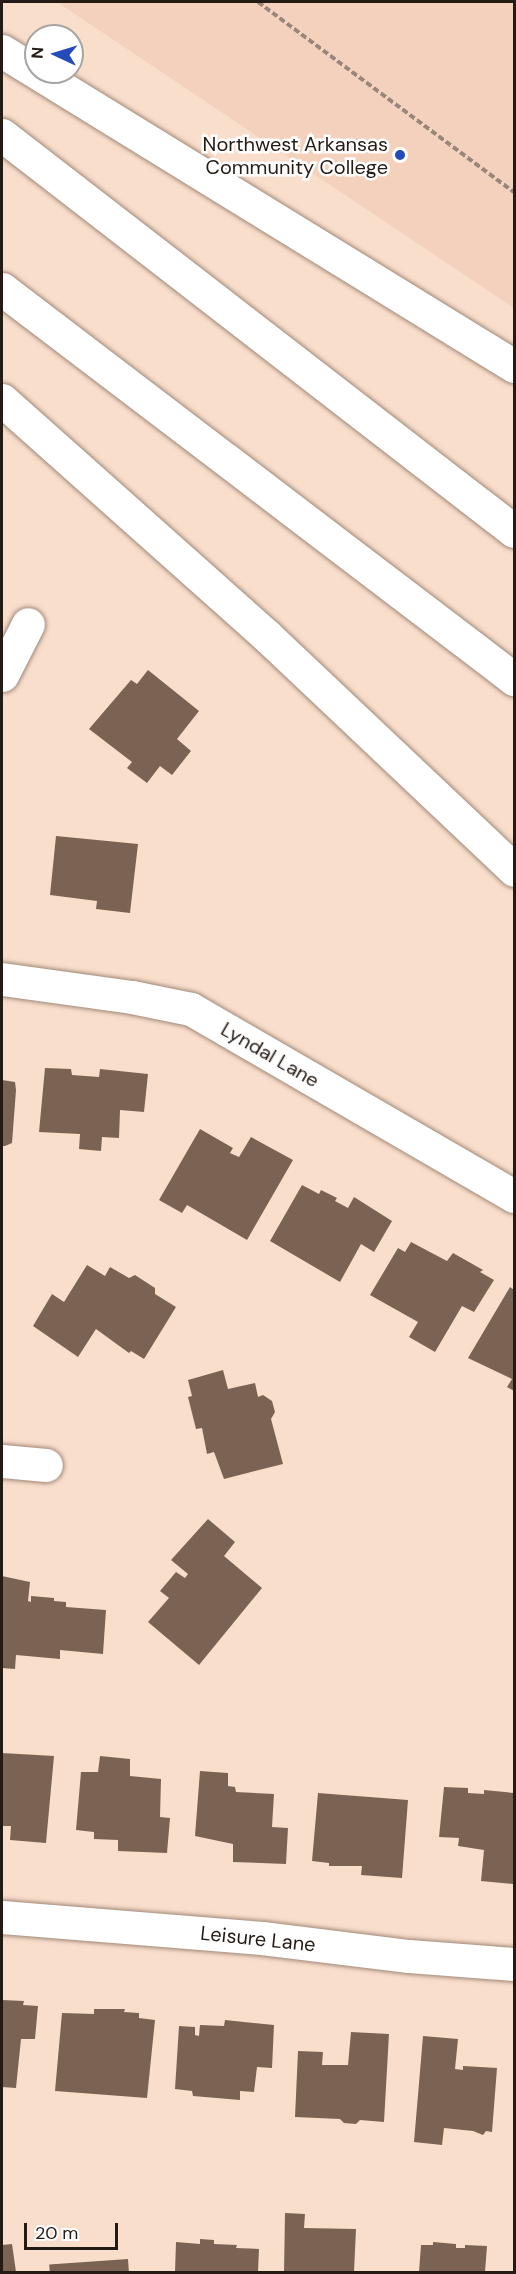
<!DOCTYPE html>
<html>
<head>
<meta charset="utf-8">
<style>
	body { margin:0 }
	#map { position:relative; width:516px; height:2274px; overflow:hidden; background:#f9decc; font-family:"DM Sans",sans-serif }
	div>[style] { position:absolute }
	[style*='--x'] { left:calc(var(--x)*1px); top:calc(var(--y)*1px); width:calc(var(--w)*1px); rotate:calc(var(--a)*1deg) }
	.built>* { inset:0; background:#f3d1bc }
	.building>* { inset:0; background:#7b6354; transform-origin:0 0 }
	.path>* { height:4px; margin-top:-2px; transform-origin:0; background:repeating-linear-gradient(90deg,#9a877a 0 6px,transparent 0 9px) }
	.roads { filter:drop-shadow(0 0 2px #a08877) drop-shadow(0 0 2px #a08877) }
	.minor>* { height:33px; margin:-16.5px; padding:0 16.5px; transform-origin:16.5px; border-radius:16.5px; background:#fff }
	.motorway>* { height:33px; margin:-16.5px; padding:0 16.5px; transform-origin:16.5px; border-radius:16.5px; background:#fff }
	.dots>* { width:16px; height:16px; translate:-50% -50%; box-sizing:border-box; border:3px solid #fff; border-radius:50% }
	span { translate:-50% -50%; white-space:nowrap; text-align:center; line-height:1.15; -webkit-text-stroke:5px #fff; paint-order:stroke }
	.poi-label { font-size:20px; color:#251b15 }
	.right { translate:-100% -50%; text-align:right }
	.street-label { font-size:20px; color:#251b15 }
	.frame { position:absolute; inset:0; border:3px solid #251b15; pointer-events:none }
	.north { position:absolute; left:24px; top:24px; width:60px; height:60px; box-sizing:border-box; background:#fff; border:2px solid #a8a4a1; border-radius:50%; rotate:274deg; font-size:16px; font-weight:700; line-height:24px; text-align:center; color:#251b15 }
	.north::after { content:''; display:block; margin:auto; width:21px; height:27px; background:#244bb9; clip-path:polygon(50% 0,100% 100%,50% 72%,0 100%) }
	.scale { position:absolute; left:24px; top:2223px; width:94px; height:27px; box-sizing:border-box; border:3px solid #251b15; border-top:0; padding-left:8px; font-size:18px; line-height:21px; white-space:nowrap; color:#251b15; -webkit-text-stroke:4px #fff; paint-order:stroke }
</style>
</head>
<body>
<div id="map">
	<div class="built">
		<i style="clip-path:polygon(57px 2px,514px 2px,514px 308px)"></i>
	</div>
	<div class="building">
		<i style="clip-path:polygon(148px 670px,199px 711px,177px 739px,191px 751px,172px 775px,160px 766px,147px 783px,127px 768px,132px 762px,89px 729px,131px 680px,137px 684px)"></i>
		<i style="clip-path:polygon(56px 836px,138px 844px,130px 913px,96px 909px,97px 901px,50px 895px)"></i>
		<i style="clip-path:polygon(45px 1068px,71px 1069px,72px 1075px,99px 1077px,100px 1069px,148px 1074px,144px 1112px,120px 1110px,119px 1138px,102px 1137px,101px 1151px,79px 1149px,80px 1134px,39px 1132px)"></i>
		<i style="clip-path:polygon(2px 1080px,15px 1082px,16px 1090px,12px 1143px,5px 1146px,2px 1146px)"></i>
		<i style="clip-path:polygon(200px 1129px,233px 1148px,230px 1153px,239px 1157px,251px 1137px,293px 1160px,247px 1240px,187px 1205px,182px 1213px,159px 1200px)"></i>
		<i style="clip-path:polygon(302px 1185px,319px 1194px,321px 1190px,337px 1198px,335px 1201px,348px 1208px,354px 1197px,392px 1221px,374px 1252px,361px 1244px,340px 1282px,270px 1241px)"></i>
		<i style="clip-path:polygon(411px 1242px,447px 1261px,453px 1253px,483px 1270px,480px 1272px,494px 1280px,474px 1312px,462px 1306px,435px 1352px,409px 1337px,418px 1322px,370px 1295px,398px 1248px,405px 1252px)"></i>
		<i style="clip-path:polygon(87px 1265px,105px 1276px,110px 1267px,129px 1278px,135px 1275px,155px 1288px,155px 1294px,176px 1307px,144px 1359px,131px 1351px,129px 1353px,96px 1329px,78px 1357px,33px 1326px,52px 1294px,64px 1302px)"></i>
		<i style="clip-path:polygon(510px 1287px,514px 1290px,514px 1391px,507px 1387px,512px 1379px,468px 1358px)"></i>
		<i style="clip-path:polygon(223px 1370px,228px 1389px,255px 1383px,258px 1397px,263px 1395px,272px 1401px,275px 1412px,271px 1419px,283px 1464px,224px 1479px,214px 1452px,207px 1454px,202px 1428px,196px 1429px,188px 1397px,192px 1396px,188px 1380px)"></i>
		<i style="clip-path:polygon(208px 1519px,235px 1542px,224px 1556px,262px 1588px,199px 1665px,148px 1622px,169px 1598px,160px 1591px,176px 1572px,185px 1578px,188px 1574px,171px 1560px)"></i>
		<i style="clip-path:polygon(2px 1576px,30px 1582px,28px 1601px,31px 1602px,31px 1596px,54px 1598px,54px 1601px,66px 1602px,66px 1607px,106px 1610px,103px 1654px,60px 1650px,60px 1659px,16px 1655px,15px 1669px,2px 1668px)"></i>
		<i style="clip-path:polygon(2px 1753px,54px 1756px,46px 1843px,10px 1840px,11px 1826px,2px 1826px)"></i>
		<i style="clip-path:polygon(100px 1756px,130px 1759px,130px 1776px,161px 1779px,160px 1817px,170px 1818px,167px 1853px,118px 1851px,118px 1840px,94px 1839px,94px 1832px,76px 1830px,81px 1772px,98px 1772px)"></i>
		<i style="clip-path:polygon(200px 1771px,228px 1773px,228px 1786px,235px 1787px,236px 1792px,274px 1794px,272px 1827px,288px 1828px,286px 1864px,233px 1862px,233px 1844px,195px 1836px)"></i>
		<i style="clip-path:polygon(444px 1787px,468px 1788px,468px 1793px,484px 1794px,484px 1790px,514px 1793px,514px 1884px,481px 1881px,484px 1850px,458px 1846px,459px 1838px,439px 1837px)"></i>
		<i style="clip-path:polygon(318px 1793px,408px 1800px,402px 1878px,361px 1875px,362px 1866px,329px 1866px,329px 1863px,312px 1861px)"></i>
		<i style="clip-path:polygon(2px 2000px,24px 2001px,23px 2005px,38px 2006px,35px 2039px,21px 2039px,16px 2088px,2px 2087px)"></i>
		<i style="clip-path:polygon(94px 2009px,125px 2009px,124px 2012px,139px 2013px,139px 2018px,155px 2020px,147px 2098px,55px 2091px,62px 2013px,94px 2014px)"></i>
		<i style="clip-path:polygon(225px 2020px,274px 2025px,272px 2068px,257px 2067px,254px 2092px,240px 2091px,240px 2100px,193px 2096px,192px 2091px,175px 2089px,179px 2026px,195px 2027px,195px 2035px,199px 2036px,200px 2025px,224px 2026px)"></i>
		<i style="clip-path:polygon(351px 2032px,389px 2034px,384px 2122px,360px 2120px,356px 2124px,344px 2123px,340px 2119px,295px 2117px,298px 2051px,323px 2052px,322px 2065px,348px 2065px)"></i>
		<i style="clip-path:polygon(423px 2036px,458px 2039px,455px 2069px,463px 2070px,463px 2066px,497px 2068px,492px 2132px,486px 2131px,483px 2135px,473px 2131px,444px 2128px,442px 2145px,414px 2142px)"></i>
		<i style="clip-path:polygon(285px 2213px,305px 2214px,304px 2228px,356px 2229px,354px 2272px,284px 2272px)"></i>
		<i style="clip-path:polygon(200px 2239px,214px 2240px,214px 2244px,237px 2245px,236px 2248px,259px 2249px,258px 2272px,175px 2272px,176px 2242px,200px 2244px)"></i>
		<i style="clip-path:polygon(433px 2242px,456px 2244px,456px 2248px,465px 2248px,465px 2245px,487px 2246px,485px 2272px,419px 2272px,421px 2245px,433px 2245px)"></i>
		<i style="clip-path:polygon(12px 2244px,16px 2272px,2px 2272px,2px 2245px)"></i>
		<i style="left:128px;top:2259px;width:13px;height:79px;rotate:86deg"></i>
	</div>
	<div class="path">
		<i style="--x:258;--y:2;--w:319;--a:36.6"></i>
	</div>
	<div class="roads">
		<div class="minor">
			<i style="--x:2;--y:675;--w:57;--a:-63"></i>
			<i style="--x:2;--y:979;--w:131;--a:7.9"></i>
			<i style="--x:132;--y:997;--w:60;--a:11.5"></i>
			<i style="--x:191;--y:1009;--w:373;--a:30.1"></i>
			<i style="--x:2;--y:1461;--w:44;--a:5.2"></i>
			<i style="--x:2;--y:1917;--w:261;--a:4.6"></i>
			<i style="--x:262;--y:1938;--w:148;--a:7"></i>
			<i style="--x:409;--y:1956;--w:105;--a:4.4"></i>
		</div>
		<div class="motorway">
			<i style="--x:2;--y:51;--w:601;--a:31.6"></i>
			<i style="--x:2;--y:135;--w:647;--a:37.72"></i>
			<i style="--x:2;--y:289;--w:644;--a:37.3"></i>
			<i style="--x:2;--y:400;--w:356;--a:41.7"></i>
			<i style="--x:268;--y:637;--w:339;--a:43.4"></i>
		</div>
	</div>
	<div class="dots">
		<i style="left:400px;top:155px;background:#244bb9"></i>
	</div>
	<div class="poi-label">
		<span class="right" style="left:388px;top:156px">Northwest Arkansas<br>Community College</span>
	</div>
	<div class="street-label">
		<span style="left:270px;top:1055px;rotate:30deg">Lyndal Lane</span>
		<span style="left:258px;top:1939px;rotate:6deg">Leisure Lane</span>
	</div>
	<div class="frame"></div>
	<div class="north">N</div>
	<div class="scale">20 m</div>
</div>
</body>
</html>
